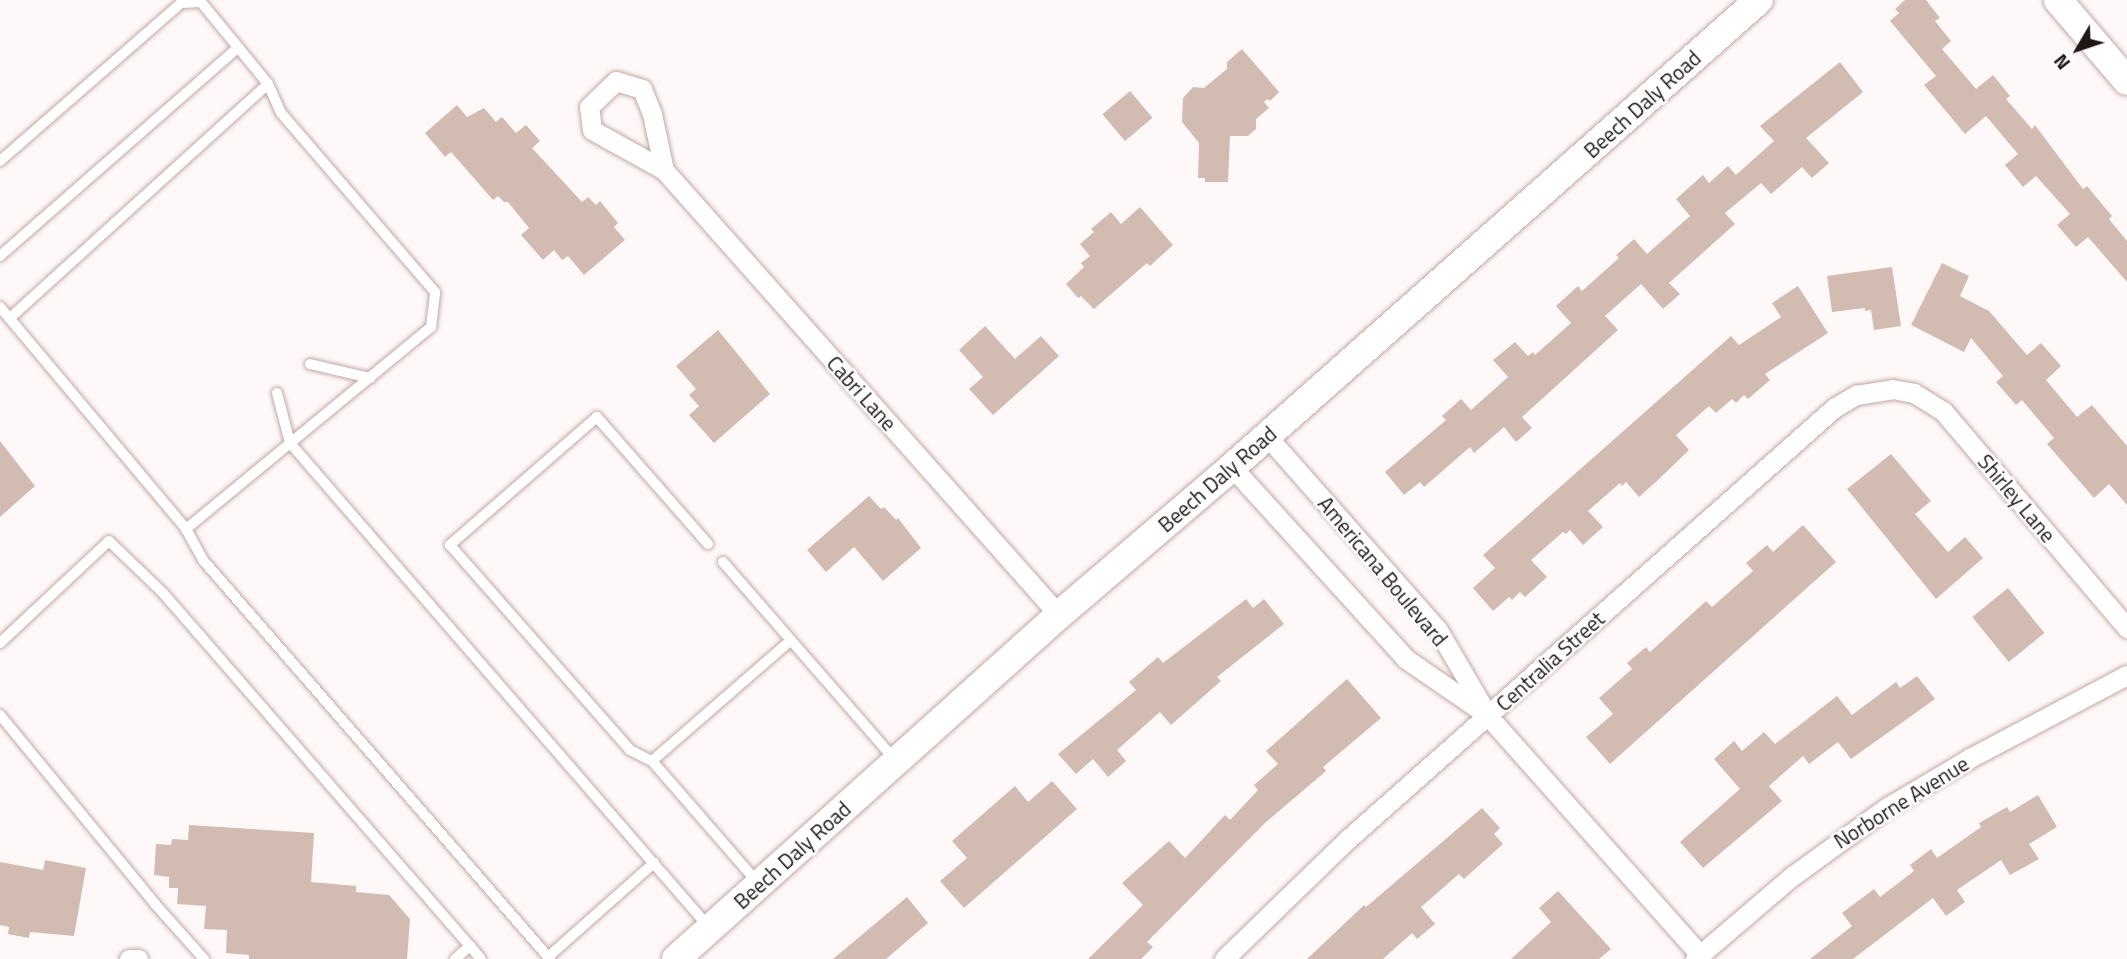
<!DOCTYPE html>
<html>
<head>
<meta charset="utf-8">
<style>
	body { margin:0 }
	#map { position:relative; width:2127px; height:959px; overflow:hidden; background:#fef9f8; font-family:"Titillium Web",sans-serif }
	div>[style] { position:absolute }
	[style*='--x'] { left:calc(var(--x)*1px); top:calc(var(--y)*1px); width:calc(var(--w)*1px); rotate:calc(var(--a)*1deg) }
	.building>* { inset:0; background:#d2bbb0; transform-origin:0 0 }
	.roads { filter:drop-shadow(0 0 2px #c2a8a6) drop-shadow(0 0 2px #c2a8a6) }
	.lane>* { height:10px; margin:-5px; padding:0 5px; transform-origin:5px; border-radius:5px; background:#fff }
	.street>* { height:19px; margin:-9.5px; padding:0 9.5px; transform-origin:9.5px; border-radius:9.5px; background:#fff }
	.secondary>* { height:28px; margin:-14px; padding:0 14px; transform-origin:14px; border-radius:14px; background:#fff }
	span { translate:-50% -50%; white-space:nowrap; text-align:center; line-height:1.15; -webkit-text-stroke:5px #fff; paint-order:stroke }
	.street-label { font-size:21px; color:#1f1615 }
	.north { position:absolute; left:2043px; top:14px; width:70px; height:70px; -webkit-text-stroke:5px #fff; paint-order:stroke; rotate:231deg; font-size:19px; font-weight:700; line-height:28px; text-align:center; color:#1f1615 }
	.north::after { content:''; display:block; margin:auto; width:24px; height:32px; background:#1f1615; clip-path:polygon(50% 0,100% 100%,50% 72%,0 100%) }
</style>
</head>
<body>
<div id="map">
	<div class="building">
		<i style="clip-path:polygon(1905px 0,1926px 0,1940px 18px,1935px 21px,1951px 41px,1942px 49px,1976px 89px,1993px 75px,2010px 96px,2006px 99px,2032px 129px,2035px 125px,2083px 189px,2087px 186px,2112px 216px,2109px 219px,2127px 241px,2127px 282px,2088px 237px,2076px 247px,2057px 225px,2070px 214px,2036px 176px,2023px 187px,2005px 165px,2018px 154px,1986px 116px,1965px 134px,1924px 85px,1936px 76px,1890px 21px,1899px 13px,1895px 9px)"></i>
		<i style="clip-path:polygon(1242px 49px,1279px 92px,1270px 101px,1267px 99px,1264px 102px,1269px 108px,1256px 119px,1256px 129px,1248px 136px,1230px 136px,1228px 182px,1205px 182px,1205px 178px,1198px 178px,1199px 143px,1182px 122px,1183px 98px,1193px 87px,1204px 88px,1227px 69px,1227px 62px)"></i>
		<i style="clip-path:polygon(1840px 62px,1863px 92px,1806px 138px,1829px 163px,1812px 178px,1802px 167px,1771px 194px,1761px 183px,1725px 213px,1735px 224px,1669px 283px,1680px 294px,1663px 309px,1641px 284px,1605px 316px,1618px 330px,1522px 417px,1532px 428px,1516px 442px,1504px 427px,1474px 453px,1470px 447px,1424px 487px,1420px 482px,1404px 495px,1385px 472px,1446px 420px,1442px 416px,1461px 399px,1471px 410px,1508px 377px,1493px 360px,1515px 342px,1528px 356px,1533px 352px,1535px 355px,1571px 323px,1556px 306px,1578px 286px,1582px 291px,1619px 258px,1616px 255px,1634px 239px,1647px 254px,1690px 216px,1676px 199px,1703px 175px,1709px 183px,1728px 166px,1736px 175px,1774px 141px,1760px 126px)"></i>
		<i style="left:1130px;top:91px;width:35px;height:36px;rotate:50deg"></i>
		<i style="clip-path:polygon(457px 105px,467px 117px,484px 108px,496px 122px,502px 117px,516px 133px,526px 125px,540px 141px,532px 148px,582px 202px,588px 197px,596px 205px,600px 201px,618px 223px,614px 227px,625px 240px,584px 275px,568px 256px,562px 260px,554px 250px,543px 260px,521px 235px,529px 228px,508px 202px,504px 202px,498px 196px,493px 200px,451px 152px,445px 157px,425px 133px)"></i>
		<i style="clip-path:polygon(1140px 207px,1173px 245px,1150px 266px,1147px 263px,1094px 309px,1081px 296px,1078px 298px,1066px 284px,1084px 267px,1081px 263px,1090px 256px,1080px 244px,1094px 232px,1091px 229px,1111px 212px,1121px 224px)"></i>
		<i style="clip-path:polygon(1942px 263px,1969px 276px,1960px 296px,1989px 311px,2027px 355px,2041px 343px,2061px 366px,2046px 380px,2077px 417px,2092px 405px,2127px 446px,2127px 505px,2109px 484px,2094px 498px,2047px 444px,2054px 438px,2022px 400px,2016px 405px,1996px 382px,2003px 376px,1971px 338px,1964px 352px,1911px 325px)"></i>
		<i style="clip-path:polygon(1892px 267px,1901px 326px,1874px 330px,1871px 310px,1865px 311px,1865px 308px,1832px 312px,1827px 276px)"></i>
		<i style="clip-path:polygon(1798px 286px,1828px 333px,1765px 374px,1770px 380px,1748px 399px,1744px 395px,1736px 403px,1732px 399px,1716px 413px,1709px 406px,1676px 435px,1689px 450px,1659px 479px,1639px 497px,1626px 482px,1622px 486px,1620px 483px,1588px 511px,1603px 527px,1583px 545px,1570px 530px,1566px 534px,1563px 532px,1531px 560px,1547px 577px,1525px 597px,1520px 592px,1512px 600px,1509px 597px,1493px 611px,1473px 588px,1495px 568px,1483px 555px,1731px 336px,1739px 345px,1781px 317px,1772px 303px)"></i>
		<i style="clip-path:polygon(985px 326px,1015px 359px,1041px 336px,1059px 356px,993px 415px,969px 389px,983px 377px,959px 350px)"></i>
		<i style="clip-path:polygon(718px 330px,770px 394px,714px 443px,689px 415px,699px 406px,689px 395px,696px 389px,676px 366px)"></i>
		<i style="clip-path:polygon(0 441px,35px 486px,0 517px)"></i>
		<i style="clip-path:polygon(1891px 454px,1931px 501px,1915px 514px,1948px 552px,1965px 537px,1983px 558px,1936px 599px,1847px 489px)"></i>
		<i style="clip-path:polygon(869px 496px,881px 509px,884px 507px,896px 520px,898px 518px,921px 548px,883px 581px,854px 547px,826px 572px,807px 550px)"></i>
		<i style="clip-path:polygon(1803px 525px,1836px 562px,1610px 764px,1586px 737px,1613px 714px,1599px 698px,1632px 669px,1627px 663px,1646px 647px,1650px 652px,1706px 601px,1712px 607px,1753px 571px,1746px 563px,1767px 545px,1773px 552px)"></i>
		<i style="left:2008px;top:588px;width:58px;height:46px;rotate:51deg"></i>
		<i style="clip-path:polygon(1246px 599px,1253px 608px,1264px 599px,1284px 624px,1217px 677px,1221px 681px,1171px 725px,1160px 712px,1117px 750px,1126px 761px,1108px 777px,1093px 759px,1076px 774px,1058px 754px,1136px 690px,1129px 682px,1158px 657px,1163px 663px)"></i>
		<i style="clip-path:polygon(1917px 676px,1935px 699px,1851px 759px,1838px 742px,1809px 764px,1803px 756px,1769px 786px,1782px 801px,1703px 868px,1680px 842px,1740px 789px,1714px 759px,1734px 741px,1742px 751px,1764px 732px,1775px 744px,1837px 696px,1852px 715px,1896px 682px,1900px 688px)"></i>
		<i style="clip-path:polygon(1347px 679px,1381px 718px,1323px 767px,1326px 771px,1265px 823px,1147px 942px,1153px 947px,1141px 959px,1088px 959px,1143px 905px,1122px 883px,1169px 841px,1185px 858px,1225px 815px,1230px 820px,1258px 790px,1254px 785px,1278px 764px,1266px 751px)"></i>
		<i style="clip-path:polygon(1052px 781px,1077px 809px,964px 908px,940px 881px,967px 858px,952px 841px,1015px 786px,1028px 802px)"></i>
		<i style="clip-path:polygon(2038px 795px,2057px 827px,2029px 844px,2039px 859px,2010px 875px,2001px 860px,1957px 890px,1965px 902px,1946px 916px,1933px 898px,1853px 959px,1810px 959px,1852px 926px,1842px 913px,1874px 889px,1880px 897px,1914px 871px,1910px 865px,1931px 849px,1937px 858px,1981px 827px,1979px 823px,2007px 807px,2010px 812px)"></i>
		<i style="clip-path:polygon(1482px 808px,1500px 828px,1494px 834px,1503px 844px,1464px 879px,1459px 874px,1421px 907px,1435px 924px,1417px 939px,1412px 933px,1383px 959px,1307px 959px,1364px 905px,1366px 907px)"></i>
		<i style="clip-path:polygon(189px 825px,314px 833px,311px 882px,356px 886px,356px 892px,389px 895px,410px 919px,407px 959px,249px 959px,249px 955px,226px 953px,227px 930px,204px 929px,206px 906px,177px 904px,178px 888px,169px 888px,169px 877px,154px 875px,156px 844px,171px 845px,172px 839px,188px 840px)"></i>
		<i style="clip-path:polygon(45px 860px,86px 868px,74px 936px,30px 932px,29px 938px,8px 934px,9px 927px,0 925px,0 862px,43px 870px)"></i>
		<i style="clip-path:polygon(1558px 891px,1611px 949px,1599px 959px,1511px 959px,1551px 922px,1539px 908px)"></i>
		<i style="clip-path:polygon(907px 897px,928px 923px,886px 959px,833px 959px)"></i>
	</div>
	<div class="roads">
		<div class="lane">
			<i style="--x:0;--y:161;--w:240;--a:-41.1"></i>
			<i style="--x:181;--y:3;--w:20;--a:-3"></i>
			<i style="--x:201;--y:2;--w:106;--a:50.7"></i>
			<i style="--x:268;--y:84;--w:348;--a:137.8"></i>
			<i style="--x:0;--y:256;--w:316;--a:-41.2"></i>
			<i style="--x:0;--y:307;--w:290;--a:50"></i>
			<i style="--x:186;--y:529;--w:35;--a:61"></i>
			<i style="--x:203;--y:560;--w:529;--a:48.99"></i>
			<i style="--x:310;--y:364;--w:62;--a:13.1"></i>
			<i style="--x:277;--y:393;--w:52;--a:75.4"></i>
			<i style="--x:290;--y:443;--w:637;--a:49.14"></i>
			<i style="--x:186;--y:529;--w:318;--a:-39.5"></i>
			<i style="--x:431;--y:327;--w:35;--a:-83"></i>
			<i style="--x:435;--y:292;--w:236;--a:-130.7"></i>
			<i style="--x:281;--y:113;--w:32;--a:-114"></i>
			<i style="--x:708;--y:544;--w:169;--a:-131.2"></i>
			<i style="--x:597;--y:417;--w:195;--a:139"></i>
			<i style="--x:450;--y:545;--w:273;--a:48.7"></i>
			<i style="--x:630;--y:750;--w:25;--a:27"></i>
			<i style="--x:652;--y:761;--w:162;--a:49"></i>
			<i style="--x:723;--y:562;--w:261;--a:49"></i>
			<i style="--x:0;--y:643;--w:149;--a:-43.1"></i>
			<i style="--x:109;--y:541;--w:75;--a:43.9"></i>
			<i style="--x:163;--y:593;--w:468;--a:49"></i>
			<i style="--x:0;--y:715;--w:244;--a:50.6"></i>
			<i style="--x:155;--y:904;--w:74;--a:48.3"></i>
			<i style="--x:652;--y:761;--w:184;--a:-41"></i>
			<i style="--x:548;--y:957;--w:142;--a:-41.6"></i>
			<i style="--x:455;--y:959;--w:20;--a:-41"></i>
			<i style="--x:470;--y:946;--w:17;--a:50"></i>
		</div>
		<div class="street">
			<i style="--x:664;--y:170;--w:82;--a:-150.9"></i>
			<i style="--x:592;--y:130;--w:23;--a:-97"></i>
			<i style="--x:589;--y:107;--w:37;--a:-44"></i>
			<i style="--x:616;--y:81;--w:27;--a:17"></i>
			<i style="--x:642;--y:89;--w:27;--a:68"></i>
			<i style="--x:652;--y:114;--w:57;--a:77.9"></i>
			<i style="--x:664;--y:170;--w:595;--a:48.41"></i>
			<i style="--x:1266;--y:435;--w:260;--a:48.6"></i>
			<i style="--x:1438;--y:630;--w:99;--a:59.8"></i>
			<i style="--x:1488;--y:716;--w:319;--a:48.4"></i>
			<i style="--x:1232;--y:467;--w:259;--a:47.8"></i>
			<i style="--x:1406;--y:659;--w:93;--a:34.5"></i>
			<i style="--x:129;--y:959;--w:9;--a:0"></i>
			<i style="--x:1224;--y:959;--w:173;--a:-44.1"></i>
			<i style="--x:1348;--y:839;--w:650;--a:-41.57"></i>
			<i style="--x:1834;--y:408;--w:26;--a:-31"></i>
			<i style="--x:1856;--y:395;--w:36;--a:-9"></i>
			<i style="--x:1892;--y:389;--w:22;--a:10"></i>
			<i style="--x:1914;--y:393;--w:34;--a:32"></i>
			<i style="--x:1943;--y:411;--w:285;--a:49.7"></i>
			<i style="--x:1695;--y:959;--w:126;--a:-40.5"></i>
			<i style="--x:1791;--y:877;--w:117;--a:-36"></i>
			<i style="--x:1886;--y:808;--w:98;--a:-30.8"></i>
			<i style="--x:1970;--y:758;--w:178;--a:-27.9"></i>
		</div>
		<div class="secondary">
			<i style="--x:2058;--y:0;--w:106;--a:49.6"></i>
			<i style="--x:676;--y:959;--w:515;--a:-41.93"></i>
			<i style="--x:1059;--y:615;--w:228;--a:-40.5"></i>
			<i style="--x:1232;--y:467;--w:704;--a:-41.55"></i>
		</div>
	</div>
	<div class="street-label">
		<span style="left:1642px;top:104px;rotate:-42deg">Beech Daly Road</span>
		<span style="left:862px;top:393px;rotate:48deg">Cabri Lane</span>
		<span style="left:1217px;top:479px;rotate:-41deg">Beech Daly Road</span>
		<span style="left:2017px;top:498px;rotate:50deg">Shirley Lane</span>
		<span style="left:1383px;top:571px;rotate:50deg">Americana Boulevard</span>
		<span style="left:1550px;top:661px;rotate:-42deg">Centralia Street</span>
		<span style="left:1901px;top:802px;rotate:-32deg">Norborne Avenue</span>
		<span style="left:792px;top:855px;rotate:-42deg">Beech Daly Road</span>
	</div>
	<div class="north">N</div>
</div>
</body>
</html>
